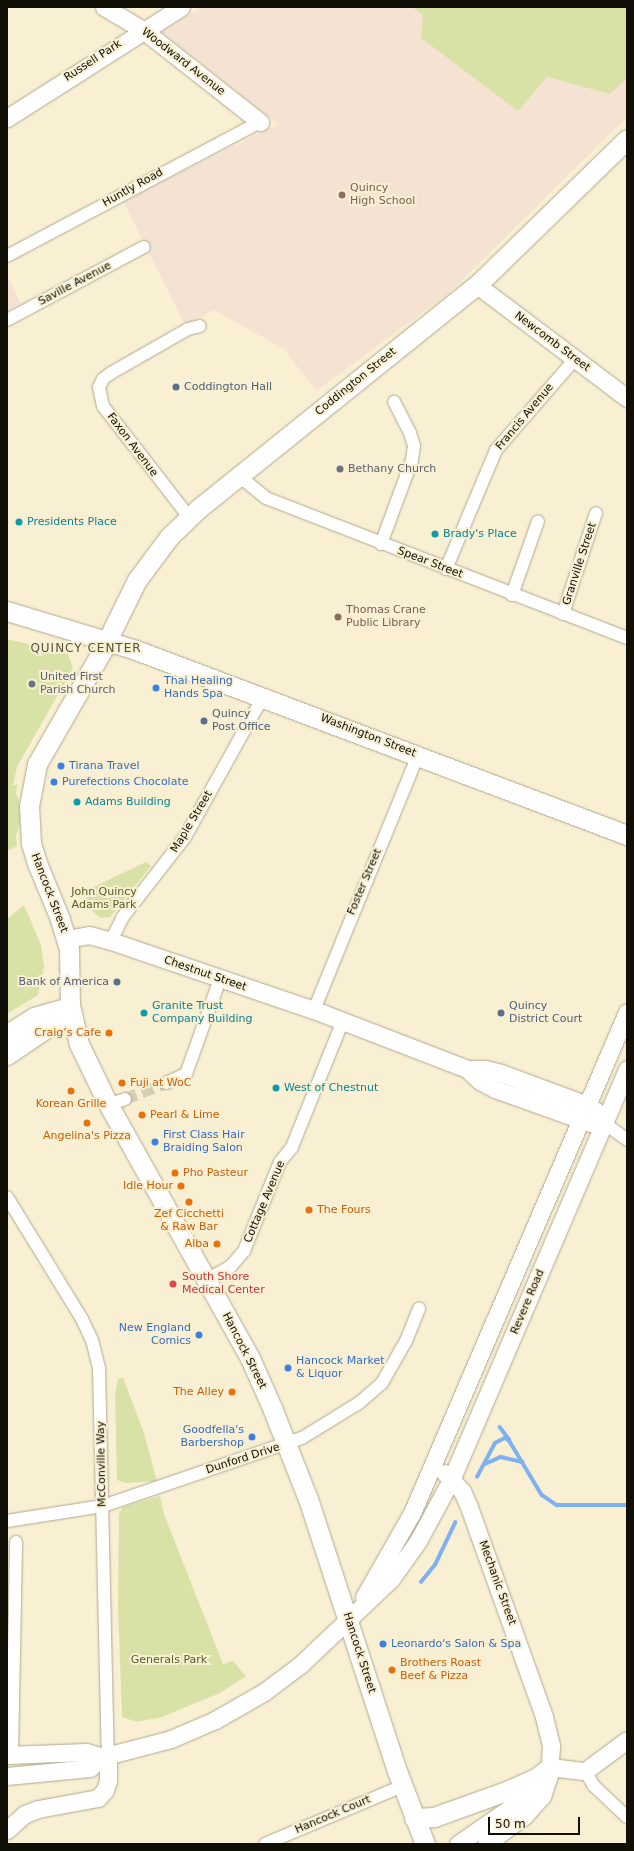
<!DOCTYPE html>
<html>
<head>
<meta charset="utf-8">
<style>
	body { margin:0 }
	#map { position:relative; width:634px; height:1851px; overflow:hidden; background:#f9f0d4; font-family:"DejaVu Sans",sans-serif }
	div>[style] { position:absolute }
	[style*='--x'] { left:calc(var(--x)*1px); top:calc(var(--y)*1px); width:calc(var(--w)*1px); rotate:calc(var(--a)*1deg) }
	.education>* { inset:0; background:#f4e3d2 }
	.green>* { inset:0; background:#d9e2a6 }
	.stream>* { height:3.5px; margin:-1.75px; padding:0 1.75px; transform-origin:1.75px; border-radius:1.75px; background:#7fb0ef }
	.street-tunnel>* { height:12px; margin-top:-6px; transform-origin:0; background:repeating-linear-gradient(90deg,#d6ceb5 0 12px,transparent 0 18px) }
	.roads { filter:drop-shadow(0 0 1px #b0a88d) drop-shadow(0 0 1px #b0a88d) }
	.street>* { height:12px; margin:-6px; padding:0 6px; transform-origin:6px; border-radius:6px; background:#fff }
	.secondary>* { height:17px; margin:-8.5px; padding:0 8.5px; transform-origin:8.5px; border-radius:8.5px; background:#fff }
	.primary>* { height:19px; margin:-9.5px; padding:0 9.5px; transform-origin:9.5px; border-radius:9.5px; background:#fff }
	.dots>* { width:11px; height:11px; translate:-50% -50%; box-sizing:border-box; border:2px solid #f9f0d4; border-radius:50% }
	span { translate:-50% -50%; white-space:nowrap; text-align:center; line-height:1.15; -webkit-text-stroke:4px #f9f0d4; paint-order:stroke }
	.street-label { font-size:11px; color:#110e05 }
	.education-label { font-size:11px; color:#785e54 }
	.left { translate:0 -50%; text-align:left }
	.service-label { font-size:11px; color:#4e5e75 }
	.right { translate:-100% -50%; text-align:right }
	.worship-label { font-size:11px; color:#5b616d }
	.culture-label { font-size:11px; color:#0d838f }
	.shop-label { font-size:11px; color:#366cbe }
	.park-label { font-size:11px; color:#555c21 }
	.food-label { font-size:11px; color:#c56008 }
	.health-label { font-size:11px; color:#be3a42 }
	.neighbourhood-label { font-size:12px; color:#575038; letter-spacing:1px }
	.frame { position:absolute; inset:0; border:8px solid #110e05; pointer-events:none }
	.scale { position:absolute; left:488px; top:1817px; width:92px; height:18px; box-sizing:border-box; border:2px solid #110e05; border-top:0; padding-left:5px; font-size:12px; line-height:14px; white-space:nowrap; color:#110e05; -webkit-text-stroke:3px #f9f0d4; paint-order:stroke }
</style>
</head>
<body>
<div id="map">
	<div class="education">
		<i style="clip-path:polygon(202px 7px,627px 7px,627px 117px,448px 294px,316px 391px,284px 349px,214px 310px,185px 325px,123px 201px,278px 124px,162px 32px)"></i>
		<i style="clip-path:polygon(7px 275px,21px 303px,7px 311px)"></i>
	</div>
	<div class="green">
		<i style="clip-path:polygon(412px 7px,627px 7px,627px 78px,610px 94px,547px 77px,518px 111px,421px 38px,423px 15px)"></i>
		<i style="clip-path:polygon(7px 639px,68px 654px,73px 668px,17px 767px,13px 786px,18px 784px,16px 793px,19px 801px,20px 825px,16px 835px,17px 846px,7px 851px)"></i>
		<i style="clip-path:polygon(146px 862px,151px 866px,110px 917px,100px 918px,91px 910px,83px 892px)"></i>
		<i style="clip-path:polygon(24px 905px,41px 945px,44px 967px,38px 995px,7px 1014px,7px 919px)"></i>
		<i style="clip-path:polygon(123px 1377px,144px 1433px,157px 1481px,125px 1483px,117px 1480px,115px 1395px,118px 1379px)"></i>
		<i style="clip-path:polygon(160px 1496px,164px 1514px,223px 1664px,233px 1661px,246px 1676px,220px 1693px,162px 1717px,137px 1722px,122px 1717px,118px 1606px,119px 1514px,123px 1507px)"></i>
	</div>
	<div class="stream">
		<i style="--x:500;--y:1427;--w:15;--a:53"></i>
		<i style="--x:485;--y:1464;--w:17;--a:-24"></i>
		<i style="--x:501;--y:1457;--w:22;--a:13"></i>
		<i style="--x:477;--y:1477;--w:38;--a:-62"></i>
		<i style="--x:495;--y:1443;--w:11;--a:-27"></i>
		<i style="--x:505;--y:1438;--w:4;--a:27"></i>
		<i style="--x:509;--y:1440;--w:64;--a:59"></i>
		<i style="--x:542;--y:1495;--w:18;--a:34"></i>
		<i style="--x:557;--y:1505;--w:70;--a:0"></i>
		<i style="--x:421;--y:1582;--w:22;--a:-51"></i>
		<i style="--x:435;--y:1565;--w:47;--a:-64.5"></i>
	</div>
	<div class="street-tunnel">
		<i style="--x:125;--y:1099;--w:44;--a:-21.3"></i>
	</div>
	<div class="roads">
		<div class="street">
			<i style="--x:7;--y:256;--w:286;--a:-27.9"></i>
			<i style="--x:7;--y:320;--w:155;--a:-28.1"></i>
			<i style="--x:239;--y:476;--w:35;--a:39"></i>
			<i style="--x:266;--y:498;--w:387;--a:21.2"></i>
			<i style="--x:189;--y:517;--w:140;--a:-127.8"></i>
			<i style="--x:103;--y:406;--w:19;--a:-102"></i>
			<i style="--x:99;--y:387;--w:9;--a:-63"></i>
			<i style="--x:103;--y:379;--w:10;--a:-37"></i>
			<i style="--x:111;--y:373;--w:89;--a:-29.7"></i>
			<i style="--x:188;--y:329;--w:12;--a:-14"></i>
			<i style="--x:381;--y:544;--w:90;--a:-69.7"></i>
			<i style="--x:412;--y:460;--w:14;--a:-82"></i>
			<i style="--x:414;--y:446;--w:14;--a:-107"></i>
			<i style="--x:410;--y:433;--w:35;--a:-117"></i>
			<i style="--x:446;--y:569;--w:129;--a:-67.2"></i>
			<i style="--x:496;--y:450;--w:121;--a:-49"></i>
			<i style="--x:512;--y:595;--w:78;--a:-70.6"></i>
			<i style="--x:563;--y:614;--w:106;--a:-71.9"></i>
			<i style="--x:111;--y:941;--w:25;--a:-64"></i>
			<i style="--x:122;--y:918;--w:103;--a:-52.1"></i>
			<i style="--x:185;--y:837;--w:160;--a:-60.9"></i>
			<i style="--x:314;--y:1010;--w:275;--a:-67.8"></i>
			<i style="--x:166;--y:1083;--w:22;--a:-24"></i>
			<i style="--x:186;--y:1074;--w:101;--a:-70.3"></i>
			<i style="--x:108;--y:1105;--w:18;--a:-19"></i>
			<i style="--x:604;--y:1123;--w:29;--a:36"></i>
			<i style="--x:7;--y:1197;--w:143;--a:58.4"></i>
			<i style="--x:82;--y:1319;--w:23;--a:65"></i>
			<i style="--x:92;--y:1340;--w:29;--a:76"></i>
			<i style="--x:99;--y:1368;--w:388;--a:88.7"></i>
			<i style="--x:206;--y:1280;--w:29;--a:-29"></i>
			<i style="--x:231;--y:1266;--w:20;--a:-49"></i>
			<i style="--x:244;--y:1251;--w:96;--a:-68"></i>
			<i style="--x:280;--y:1162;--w:19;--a:-51"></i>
			<i style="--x:292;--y:1147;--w:136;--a:-68"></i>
			<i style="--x:7;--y:1521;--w:97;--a:-8.9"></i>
			<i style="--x:103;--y:1506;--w:210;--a:-18.9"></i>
			<i style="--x:302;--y:1438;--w:67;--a:-31.6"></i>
			<i style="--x:359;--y:1403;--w:30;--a:-41"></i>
			<i style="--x:382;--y:1383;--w:48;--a:-60.3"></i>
			<i style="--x:406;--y:1341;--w:35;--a:-68"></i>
			<i style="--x:12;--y:1755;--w:213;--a:-88.9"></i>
			<i style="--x:585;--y:1771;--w:17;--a:59"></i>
			<i style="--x:594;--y:1786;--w:45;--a:43.2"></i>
			<i style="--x:265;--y:1844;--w:149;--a:-22.9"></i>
		</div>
		<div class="secondary">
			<i style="--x:104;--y:7;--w:45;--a:30.5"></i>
			<i style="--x:143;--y:30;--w:149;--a:38.2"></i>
			<i style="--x:7;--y:118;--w:206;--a:-32.5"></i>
			<i style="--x:477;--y:285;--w:188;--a:37"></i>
			<i style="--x:66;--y:939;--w:23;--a:-10"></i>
			<i style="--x:89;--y:935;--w:23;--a:15"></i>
			<i style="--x:111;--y:941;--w:223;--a:18.8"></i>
			<i style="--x:322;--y:1013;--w:155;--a:21.1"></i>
			<i style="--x:467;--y:1069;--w:18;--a:0"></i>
			<i style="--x:485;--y:1069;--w:16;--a:14"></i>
			<i style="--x:501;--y:1073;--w:92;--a:20.4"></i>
			<i style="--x:587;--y:1105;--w:11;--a:34"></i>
			<i style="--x:467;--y:1069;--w:18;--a:43"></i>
			<i style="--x:480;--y:1081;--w:17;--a:28"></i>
			<i style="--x:495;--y:1089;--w:101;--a:19.7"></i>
			<i style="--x:445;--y:1473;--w:25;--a:47"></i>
			<i style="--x:462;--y:1491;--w:17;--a:66"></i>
			<i style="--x:469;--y:1507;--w:223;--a:70.3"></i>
			<i style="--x:544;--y:1717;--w:30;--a:76"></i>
			<i style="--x:551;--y:1746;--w:29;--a:94"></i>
			<i style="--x:549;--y:1775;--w:22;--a:108"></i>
			<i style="--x:542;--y:1796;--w:27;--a:132"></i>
			<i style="--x:524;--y:1816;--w:47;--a:143.6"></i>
			<i style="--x:364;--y:1597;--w:97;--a:-60.3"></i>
			<i style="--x:412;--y:1513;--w:545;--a:-66.77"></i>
			<i style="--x:7;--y:1755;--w:79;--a:-2.2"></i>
			<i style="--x:86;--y:1752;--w:17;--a:17"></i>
			<i style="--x:550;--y:1767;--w:35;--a:7"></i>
			<i style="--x:585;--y:1771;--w:52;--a:-36.4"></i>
			<i style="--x:7;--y:1776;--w:83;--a:-5.5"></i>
			<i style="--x:90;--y:1768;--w:16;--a:-43"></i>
			<i style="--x:102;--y:1757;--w:71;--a:-14.6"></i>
			<i style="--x:171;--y:1739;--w:48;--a:-23.4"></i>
			<i style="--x:215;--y:1720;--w:56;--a:-29.7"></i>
			<i style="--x:264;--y:1692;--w:45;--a:-36.9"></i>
			<i style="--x:300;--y:1665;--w:125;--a:-43.4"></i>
			<i style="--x:391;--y:1579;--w:47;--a:-54.6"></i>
			<i style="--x:418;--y:1541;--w:69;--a:-61.6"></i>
			<i style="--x:451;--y:1480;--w:447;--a:-66.8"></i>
			<i style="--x:7;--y:1830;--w:24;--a:-42"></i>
			<i style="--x:25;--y:1814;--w:14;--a:-21"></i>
			<i style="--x:38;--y:1809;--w:61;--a:-10.4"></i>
			<i style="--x:98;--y:1798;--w:11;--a:-49"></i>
			<i style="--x:105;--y:1790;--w:10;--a:-73"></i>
			<i style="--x:108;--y:1780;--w:24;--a:-90"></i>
			<i style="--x:458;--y:1844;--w:72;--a:-34.8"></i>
			<i style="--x:517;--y:1803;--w:39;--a:-44"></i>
		</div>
		<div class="primary">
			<i style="--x:7;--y:611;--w:135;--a:16.8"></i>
			<i style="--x:136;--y:650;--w:525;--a:20.65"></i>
			<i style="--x:7;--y:1034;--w:32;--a:-32"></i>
			<i style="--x:34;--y:1017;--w:36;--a:-16"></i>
			<i style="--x:7;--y:1055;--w:53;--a:-34.3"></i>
			<i style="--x:51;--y:1025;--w:27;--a:-45"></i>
			<i style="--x:414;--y:1818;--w:20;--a:-3"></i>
			<i style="--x:434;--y:1817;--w:80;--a:-19.8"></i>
			<i style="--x:509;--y:1790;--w:30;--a:-24"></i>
			<i style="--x:536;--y:1778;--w:18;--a:-38"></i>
			<i style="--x:425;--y:1844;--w:78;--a:-111"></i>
			<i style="--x:397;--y:1771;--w:286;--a:-108.1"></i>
			<i style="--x:308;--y:1499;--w:96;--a:-111.5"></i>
			<i style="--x:273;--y:1410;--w:57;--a:-113.9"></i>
			<i style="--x:250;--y:1358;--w:293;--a:-119.2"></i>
			<i style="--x:107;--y:1102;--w:64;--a:-115.8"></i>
			<i style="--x:79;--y:1044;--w:39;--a:-103"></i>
			<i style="--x:70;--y:1006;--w:57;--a:-91"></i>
			<i style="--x:69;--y:949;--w:31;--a:-107"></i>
			<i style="--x:60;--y:919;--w:61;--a:-112.3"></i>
			<i style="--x:37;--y:863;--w:21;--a:-107"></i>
			<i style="--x:31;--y:843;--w:37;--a:-93"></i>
			<i style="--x:29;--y:806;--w:43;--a:-79.2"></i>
			<i style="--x:37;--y:764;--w:130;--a:-60.1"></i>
			<i style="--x:102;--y:651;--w:79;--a:-63.8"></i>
			<i style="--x:137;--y:580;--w:54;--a:-53.3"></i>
			<i style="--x:169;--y:537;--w:40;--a:-44"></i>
			<i style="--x:198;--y:509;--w:358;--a:-38.8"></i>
			<i style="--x:477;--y:285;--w:209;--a:-44.2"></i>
		</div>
	</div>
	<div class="dots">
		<i style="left:342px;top:195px;background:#8d6e63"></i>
		<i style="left:176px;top:387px;background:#5c6f8a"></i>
		<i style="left:340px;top:469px;background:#6b7280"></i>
		<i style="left:19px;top:522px;background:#0f9aa8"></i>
		<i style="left:435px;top:534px;background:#0f9aa8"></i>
		<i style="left:338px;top:617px;background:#8d6e63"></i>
		<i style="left:32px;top:684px;background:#6b7280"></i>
		<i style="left:156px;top:688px;background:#3f7fe0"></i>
		<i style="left:204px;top:721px;background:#5c6f8a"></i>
		<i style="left:61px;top:766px;background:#3f7fe0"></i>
		<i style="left:54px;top:782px;background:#3f7fe0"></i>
		<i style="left:77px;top:802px;background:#0f9aa8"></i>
		<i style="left:117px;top:982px;background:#5c6f8a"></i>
		<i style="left:144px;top:1013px;background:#0f9aa8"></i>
		<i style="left:501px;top:1013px;background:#5c6f8a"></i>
		<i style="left:109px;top:1033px;background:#e8710a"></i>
		<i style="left:122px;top:1083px;background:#e8710a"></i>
		<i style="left:276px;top:1088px;background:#0f9aa8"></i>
		<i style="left:71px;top:1091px;background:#e8710a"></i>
		<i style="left:142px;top:1115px;background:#e8710a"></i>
		<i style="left:87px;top:1123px;background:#e8710a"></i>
		<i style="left:155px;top:1142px;background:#3f7fe0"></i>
		<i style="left:175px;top:1173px;background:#e8710a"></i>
		<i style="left:181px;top:1186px;background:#e8710a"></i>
		<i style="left:189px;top:1202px;background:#e8710a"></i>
		<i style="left:309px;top:1210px;background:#e8710a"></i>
		<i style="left:217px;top:1244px;background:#e8710a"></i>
		<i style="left:173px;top:1284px;background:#e0444e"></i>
		<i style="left:199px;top:1335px;background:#3f7fe0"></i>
		<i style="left:288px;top:1368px;background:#3f7fe0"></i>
		<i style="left:232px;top:1392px;background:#e8710a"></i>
		<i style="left:252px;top:1437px;background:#3f7fe0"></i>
		<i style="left:383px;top:1644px;background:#3f7fe0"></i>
		<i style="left:392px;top:1670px;background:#e8710a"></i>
	</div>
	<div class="street-label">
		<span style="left:93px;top:61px;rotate:-33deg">Russell Park</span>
		<span style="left:183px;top:62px;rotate:38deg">Woodward Avenue</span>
		<span style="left:133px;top:188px;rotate:-29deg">Huntly Road</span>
		<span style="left:75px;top:284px;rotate:-28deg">Saville Avenue</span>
		<span style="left:552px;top:342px;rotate:37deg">Newcomb Street</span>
		<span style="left:356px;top:382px;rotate:-39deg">Coddington Street</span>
		<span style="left:525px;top:417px;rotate:-50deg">Francis Avenue</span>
		<span style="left:132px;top:445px;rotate:53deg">Faxon Avenue</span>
		<span style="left:430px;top:563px;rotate:21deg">Spear Street</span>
		<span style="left:580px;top:564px;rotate:-72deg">Granville Street</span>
		<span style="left:368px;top:736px;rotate:21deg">Washington Street</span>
		<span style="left:192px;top:822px;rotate:-59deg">Maple Street</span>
		<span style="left:365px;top:882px;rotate:-67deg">Foster Street</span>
		<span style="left:49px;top:893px;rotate:69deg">Hancock Street</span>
		<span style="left:205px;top:974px;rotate:19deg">Chestnut Street</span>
		<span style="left:265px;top:1202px;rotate:-67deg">Cottage Avenue</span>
		<span style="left:528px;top:1302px;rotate:-67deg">Revere Road</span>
		<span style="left:244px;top:1351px;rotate:63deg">Hancock Street</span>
		<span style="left:243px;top:1459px;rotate:-18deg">Dunford Drive</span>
		<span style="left:102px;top:1464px;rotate:-91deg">McConville Way</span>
		<span style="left:497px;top:1583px;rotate:70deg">Mechanic Street</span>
		<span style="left:359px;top:1653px;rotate:72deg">Hancock Street</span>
		<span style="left:333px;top:1815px;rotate:-23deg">Hancock Court</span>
	</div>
	<div class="education-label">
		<span class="left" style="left:350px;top:195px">Quincy<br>High School</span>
		<span class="left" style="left:346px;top:617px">Thomas Crane<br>Public Library</span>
	</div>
	<div class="service-label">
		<span class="left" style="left:184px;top:387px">Coddington Hall</span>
		<span class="left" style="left:212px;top:721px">Quincy<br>Post Office</span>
		<span class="right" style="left:109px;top:982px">Bank of America</span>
		<span class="left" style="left:509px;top:1013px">Quincy<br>District Court</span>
	</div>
	<div class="worship-label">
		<span class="left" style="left:348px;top:469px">Bethany Church</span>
		<span class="left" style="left:40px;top:684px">United First<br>Parish Church</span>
	</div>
	<div class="culture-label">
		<span class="left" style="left:27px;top:522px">Presidents Place</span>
		<span class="left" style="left:443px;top:534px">Brady's Place</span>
		<span class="left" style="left:85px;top:802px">Adams Building</span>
		<span class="left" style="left:152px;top:1013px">Granite Trust<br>Company Building</span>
		<span class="left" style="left:284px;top:1088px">West of Chestnut</span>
	</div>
	<div class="shop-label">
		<span class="left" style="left:164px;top:688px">Thai Healing<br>Hands Spa</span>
		<span class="left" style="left:69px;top:766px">Tirana Travel</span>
		<span class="left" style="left:62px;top:782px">Purefections Chocolate</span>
		<span class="left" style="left:163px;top:1142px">First Class Hair<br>Braiding Salon</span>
		<span class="right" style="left:191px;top:1335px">New England<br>Comics</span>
		<span class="left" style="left:296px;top:1368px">Hancock Market<br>&amp; Liquor</span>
		<span class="right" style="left:244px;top:1437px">Goodfella's<br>Barbershop</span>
		<span class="left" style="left:391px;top:1644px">Leonardo's Salon &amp; Spa</span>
	</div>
	<div class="park-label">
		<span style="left:104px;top:899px">John Quincy<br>Adams Park</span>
		<span style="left:169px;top:1660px">Generals Park</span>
	</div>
	<div class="food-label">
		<span class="right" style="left:101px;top:1033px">Craig’s Cafe</span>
		<span class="left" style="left:130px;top:1083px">Fuji at WoC</span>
		<span style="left:71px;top:1104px">Korean Grille</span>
		<span class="left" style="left:150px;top:1115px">Pearl &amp; Lime</span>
		<span style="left:87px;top:1136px">Angelina's Pizza</span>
		<span class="left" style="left:183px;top:1173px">Pho Pasteur</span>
		<span class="right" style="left:173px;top:1186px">Idle Hour</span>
		<span class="left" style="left:317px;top:1210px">The Fours</span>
		<span style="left:189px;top:1221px">Zef Cicchetti<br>&amp; Raw Bar</span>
		<span class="right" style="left:209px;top:1244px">Alba</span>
		<span class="right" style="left:224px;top:1392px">The Alley</span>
		<span class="left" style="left:400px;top:1670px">Brothers Roast<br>Beef &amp; Pizza</span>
	</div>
	<div class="health-label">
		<span class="left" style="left:182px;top:1284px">South Shore<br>Medical Center</span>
	</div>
	<div class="neighbourhood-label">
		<span style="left:86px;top:649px">QUINCY CENTER</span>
	</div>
	<div class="frame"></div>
	<div class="scale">50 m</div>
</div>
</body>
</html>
